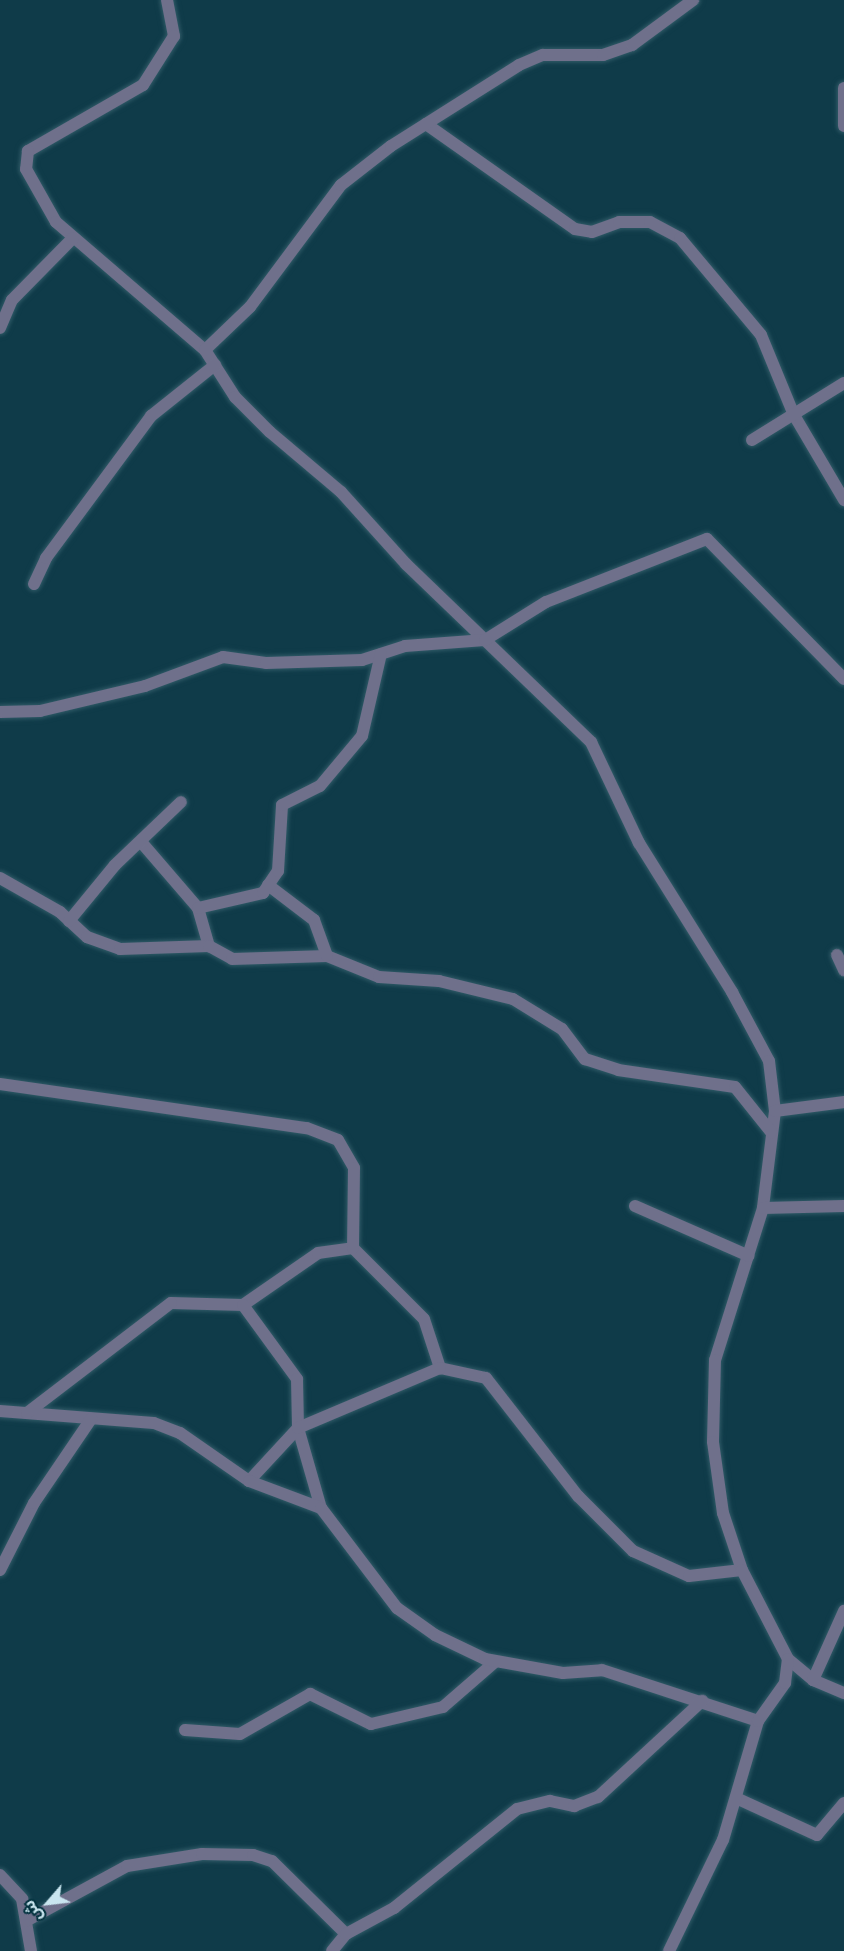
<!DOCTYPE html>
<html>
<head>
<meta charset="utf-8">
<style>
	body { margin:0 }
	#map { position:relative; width:844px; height:1951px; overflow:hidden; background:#0f3b49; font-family:"PT Sans Narrow","Noto Sans Arabic",sans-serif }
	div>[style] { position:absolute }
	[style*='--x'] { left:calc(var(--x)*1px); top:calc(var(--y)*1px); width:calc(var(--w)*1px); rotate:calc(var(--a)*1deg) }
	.roads { filter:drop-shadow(0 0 2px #305a67) drop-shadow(0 0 2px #305a67) }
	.service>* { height:12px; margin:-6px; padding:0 6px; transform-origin:6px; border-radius:6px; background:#6f708b }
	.minor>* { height:12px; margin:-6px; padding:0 6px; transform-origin:6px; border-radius:6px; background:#6f708b }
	span { translate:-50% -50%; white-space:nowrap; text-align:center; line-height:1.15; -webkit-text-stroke:4.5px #02313e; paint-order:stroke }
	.north { position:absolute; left:18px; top:1873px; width:60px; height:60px; -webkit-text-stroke:4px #02313e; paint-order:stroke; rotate:242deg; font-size:16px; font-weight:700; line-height:24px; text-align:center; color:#c9e5ef }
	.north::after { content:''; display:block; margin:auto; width:21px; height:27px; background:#c9e5ef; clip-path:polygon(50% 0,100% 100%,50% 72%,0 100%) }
</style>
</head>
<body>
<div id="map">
	<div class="roads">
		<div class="service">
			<i style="--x:171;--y:1303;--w:72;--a:1.6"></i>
			<i style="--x:243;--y:1305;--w:91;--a:-34.7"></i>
			<i style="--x:318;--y:1253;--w:35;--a:-8"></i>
			<i style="--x:353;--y:1248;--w:100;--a:45"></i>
			<i style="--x:424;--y:1319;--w:52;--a:71.9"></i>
			<i style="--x:440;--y:1368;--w:47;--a:12.3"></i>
			<i style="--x:486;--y:1378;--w:150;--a:52.1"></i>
			<i style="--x:578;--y:1496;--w:78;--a:45"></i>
			<i style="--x:633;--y:1551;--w:61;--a:24.1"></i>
			<i style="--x:689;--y:1576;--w:53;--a:-6.5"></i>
			<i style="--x:243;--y:1305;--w:92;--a:53.9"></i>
			<i style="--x:297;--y:1379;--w:49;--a:88.8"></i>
			<i style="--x:298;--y:1428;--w:83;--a:74"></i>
			<i style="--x:249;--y:1481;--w:72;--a:-47.2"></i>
			<i style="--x:298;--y:1428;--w:154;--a:-22.9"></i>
			<i style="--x:185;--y:1730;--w:55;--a:4.2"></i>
			<i style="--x:240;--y:1734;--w:81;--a:-29.7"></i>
			<i style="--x:310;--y:1694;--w:68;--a:26.2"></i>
			<i style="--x:371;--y:1724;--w:74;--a:-13.3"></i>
			<i style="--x:443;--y:1707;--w:69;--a:-40.9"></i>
		</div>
		<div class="minor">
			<i style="--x:167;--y:0;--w:37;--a:79"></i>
			<i style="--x:174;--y:36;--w:58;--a:122.3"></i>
			<i style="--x:143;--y:85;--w:133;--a:150.1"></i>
			<i style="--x:28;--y:151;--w:18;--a:96"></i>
			<i style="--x:26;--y:169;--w:61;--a:60.5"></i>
			<i style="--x:56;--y:222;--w:196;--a:40.7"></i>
			<i style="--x:205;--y:350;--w:56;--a:57.4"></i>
			<i style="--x:235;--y:397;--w:49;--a:45"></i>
			<i style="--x:270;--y:432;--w:93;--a:40.2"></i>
			<i style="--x:341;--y:492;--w:97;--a:47.9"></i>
			<i style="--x:406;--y:564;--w:257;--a:43.9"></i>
			<i style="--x:591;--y:742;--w:112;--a:64.6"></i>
			<i style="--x:639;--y:843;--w:176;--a:58"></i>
			<i style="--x:732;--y:992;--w:78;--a:61.8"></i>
			<i style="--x:769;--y:1061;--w:50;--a:83.2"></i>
			<i style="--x:775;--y:1111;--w:98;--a:97.1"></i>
			<i style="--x:763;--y:1208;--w:159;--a:107.5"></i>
			<i style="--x:715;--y:1360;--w:82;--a:91.4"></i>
			<i style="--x:713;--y:1442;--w:72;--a:82"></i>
			<i style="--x:723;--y:1513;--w:60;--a:71.6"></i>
			<i style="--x:742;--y:1570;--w:100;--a:62.7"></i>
			<i style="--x:788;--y:1659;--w:33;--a:40"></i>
			<i style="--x:813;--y:1680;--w:34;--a:23"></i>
			<i style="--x:844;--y:88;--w:38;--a:90"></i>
			<i style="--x:426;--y:124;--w:182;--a:35.2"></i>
			<i style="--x:575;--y:229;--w:17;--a:10"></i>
			<i style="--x:592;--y:232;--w:29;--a:-20"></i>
			<i style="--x:619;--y:222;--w:31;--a:0"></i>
			<i style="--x:650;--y:222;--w:34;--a:28"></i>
			<i style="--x:680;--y:238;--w:126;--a:50.1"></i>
			<i style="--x:761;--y:335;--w:87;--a:67.6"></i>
			<i style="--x:794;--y:415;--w:99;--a:59.5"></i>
			<i style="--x:0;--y:328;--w:30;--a:-67"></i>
			<i style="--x:12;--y:300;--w:87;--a:-45.5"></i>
			<i style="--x:205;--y:350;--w:62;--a:-43.7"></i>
			<i style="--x:250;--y:307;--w:152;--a:-53.3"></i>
			<i style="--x:341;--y:185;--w:63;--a:-38"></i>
			<i style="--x:391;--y:146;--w:151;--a:-32.3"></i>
			<i style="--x:519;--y:65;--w:26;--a:-23"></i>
			<i style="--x:543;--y:55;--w:60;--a:0"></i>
			<i style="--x:603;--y:55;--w:31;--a:-19"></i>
			<i style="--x:632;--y:45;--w:76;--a:-36.4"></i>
			<i style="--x:752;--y:440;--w:108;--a:-31.8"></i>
			<i style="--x:34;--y:584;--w:29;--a:-65"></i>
			<i style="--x:46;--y:558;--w:177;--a:-53.5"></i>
			<i style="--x:151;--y:416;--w:82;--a:-38.6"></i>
			<i style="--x:0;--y:712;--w:40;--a:-1.4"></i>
			<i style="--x:40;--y:711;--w:108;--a:-13.4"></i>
			<i style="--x:145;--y:686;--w:83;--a:-20.4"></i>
			<i style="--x:223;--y:657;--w:43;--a:7.9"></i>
			<i style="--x:266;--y:663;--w:96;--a:-1.8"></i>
			<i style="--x:362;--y:660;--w:45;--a:-18"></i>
			<i style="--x:405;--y:646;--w:80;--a:-4.3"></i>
			<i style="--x:485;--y:640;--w:72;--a:-31.9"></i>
			<i style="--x:546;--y:602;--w:173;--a:-21.4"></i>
			<i style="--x:707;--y:539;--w:196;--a:45.6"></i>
			<i style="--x:142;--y:843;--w:86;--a:49.3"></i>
			<i style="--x:198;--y:908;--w:40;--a:74"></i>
			<i style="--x:0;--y:878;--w:69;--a:29.5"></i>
			<i style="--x:60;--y:912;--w:37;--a:43"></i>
			<i style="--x:87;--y:937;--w:35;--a:20"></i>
			<i style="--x:120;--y:949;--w:89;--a:-1.9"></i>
			<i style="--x:209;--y:946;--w:26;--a:29"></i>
			<i style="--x:232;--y:959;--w:95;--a:-1.8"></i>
			<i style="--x:327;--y:956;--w:56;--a:22"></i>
			<i style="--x:379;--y:977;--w:60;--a:3.8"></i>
			<i style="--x:439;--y:981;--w:76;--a:13.7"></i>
			<i style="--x:513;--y:999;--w:57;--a:31.5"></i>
			<i style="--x:562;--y:1029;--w:38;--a:53"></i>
			<i style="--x:585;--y:1059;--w:35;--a:18"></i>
			<i style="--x:618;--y:1070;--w:118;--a:8.3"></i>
			<i style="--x:735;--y:1087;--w:58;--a:51.3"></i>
			<i style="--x:268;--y:885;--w:58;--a:37.3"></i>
			<i style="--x:314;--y:920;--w:38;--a:70"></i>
			<i style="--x:198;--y:908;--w:67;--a:-13"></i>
			<i style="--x:263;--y:893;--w:27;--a:-56"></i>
			<i style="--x:278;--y:871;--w:66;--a:-86.5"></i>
			<i style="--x:282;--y:805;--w:42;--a:-26.6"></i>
			<i style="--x:320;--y:786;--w:65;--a:-50"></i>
			<i style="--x:362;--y:736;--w:84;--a:-77"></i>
			<i style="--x:69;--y:921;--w:72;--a:-50.6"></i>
			<i style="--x:115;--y:865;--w:91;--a:-43.7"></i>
			<i style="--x:837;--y:955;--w:17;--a:65"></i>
			<i style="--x:0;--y:1084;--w:310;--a:8.2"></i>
			<i style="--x:307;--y:1128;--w:33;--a:21"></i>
			<i style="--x:338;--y:1140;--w:32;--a:60"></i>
			<i style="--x:354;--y:1168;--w:80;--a:90.7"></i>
			<i style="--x:775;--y:1111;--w:70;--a:-7.4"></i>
			<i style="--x:635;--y:1206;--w:124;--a:23.7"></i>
			<i style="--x:763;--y:1208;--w:81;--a:-1.4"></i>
			<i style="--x:0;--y:1411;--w:154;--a:4.5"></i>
			<i style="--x:154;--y:1423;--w:28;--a:21"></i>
			<i style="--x:180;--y:1433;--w:84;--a:34.8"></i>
			<i style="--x:249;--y:1481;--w:77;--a:20.6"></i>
			<i style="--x:321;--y:1508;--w:126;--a:52.8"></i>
			<i style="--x:397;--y:1608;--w:47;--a:35.4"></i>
			<i style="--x:435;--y:1635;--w:55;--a:25.6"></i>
			<i style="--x:485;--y:1659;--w:79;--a:10.2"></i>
			<i style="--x:563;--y:1673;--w:39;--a:-4"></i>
			<i style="--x:602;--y:1670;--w:164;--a:18.1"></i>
			<i style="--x:27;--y:1413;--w:181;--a:-37.4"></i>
			<i style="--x:0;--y:1570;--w:75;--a:-63.1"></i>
			<i style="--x:34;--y:1503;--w:102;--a:-55.8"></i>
			<i style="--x:813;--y:1680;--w:76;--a:-65.8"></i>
			<i style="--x:736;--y:1798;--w:89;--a:24.6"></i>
			<i style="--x:817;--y:1835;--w:42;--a:-49.8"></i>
			<i style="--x:0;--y:1875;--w:33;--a:47"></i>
			<i style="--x:22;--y:1899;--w:53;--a:80.2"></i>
			<i style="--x:26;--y:1921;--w:115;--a:-28.6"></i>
			<i style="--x:127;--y:1866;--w:76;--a:-9.1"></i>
			<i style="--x:202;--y:1854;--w:51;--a:1.1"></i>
			<i style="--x:253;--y:1855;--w:20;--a:18"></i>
			<i style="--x:272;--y:1861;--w:104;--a:44.6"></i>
			<i style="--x:332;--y:1951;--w:22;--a:-51"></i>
			<i style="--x:346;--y:1934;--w:55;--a:-28.4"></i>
			<i style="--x:394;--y:1908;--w:158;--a:-38.8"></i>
			<i style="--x:517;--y:1809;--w:34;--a:-14"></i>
			<i style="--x:550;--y:1801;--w:25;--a:12"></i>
			<i style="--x:574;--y:1806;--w:26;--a:-21"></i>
			<i style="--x:598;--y:1797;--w:142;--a:-42.7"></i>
			<i style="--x:669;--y:1951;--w:123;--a:-64.1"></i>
			<i style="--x:723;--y:1840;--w:124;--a:-73.6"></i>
			<i style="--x:758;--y:1721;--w:47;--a:-54.6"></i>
			<i style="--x:785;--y:1683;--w:24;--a:-83"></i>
		</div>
	</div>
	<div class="north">ش</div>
</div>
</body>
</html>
